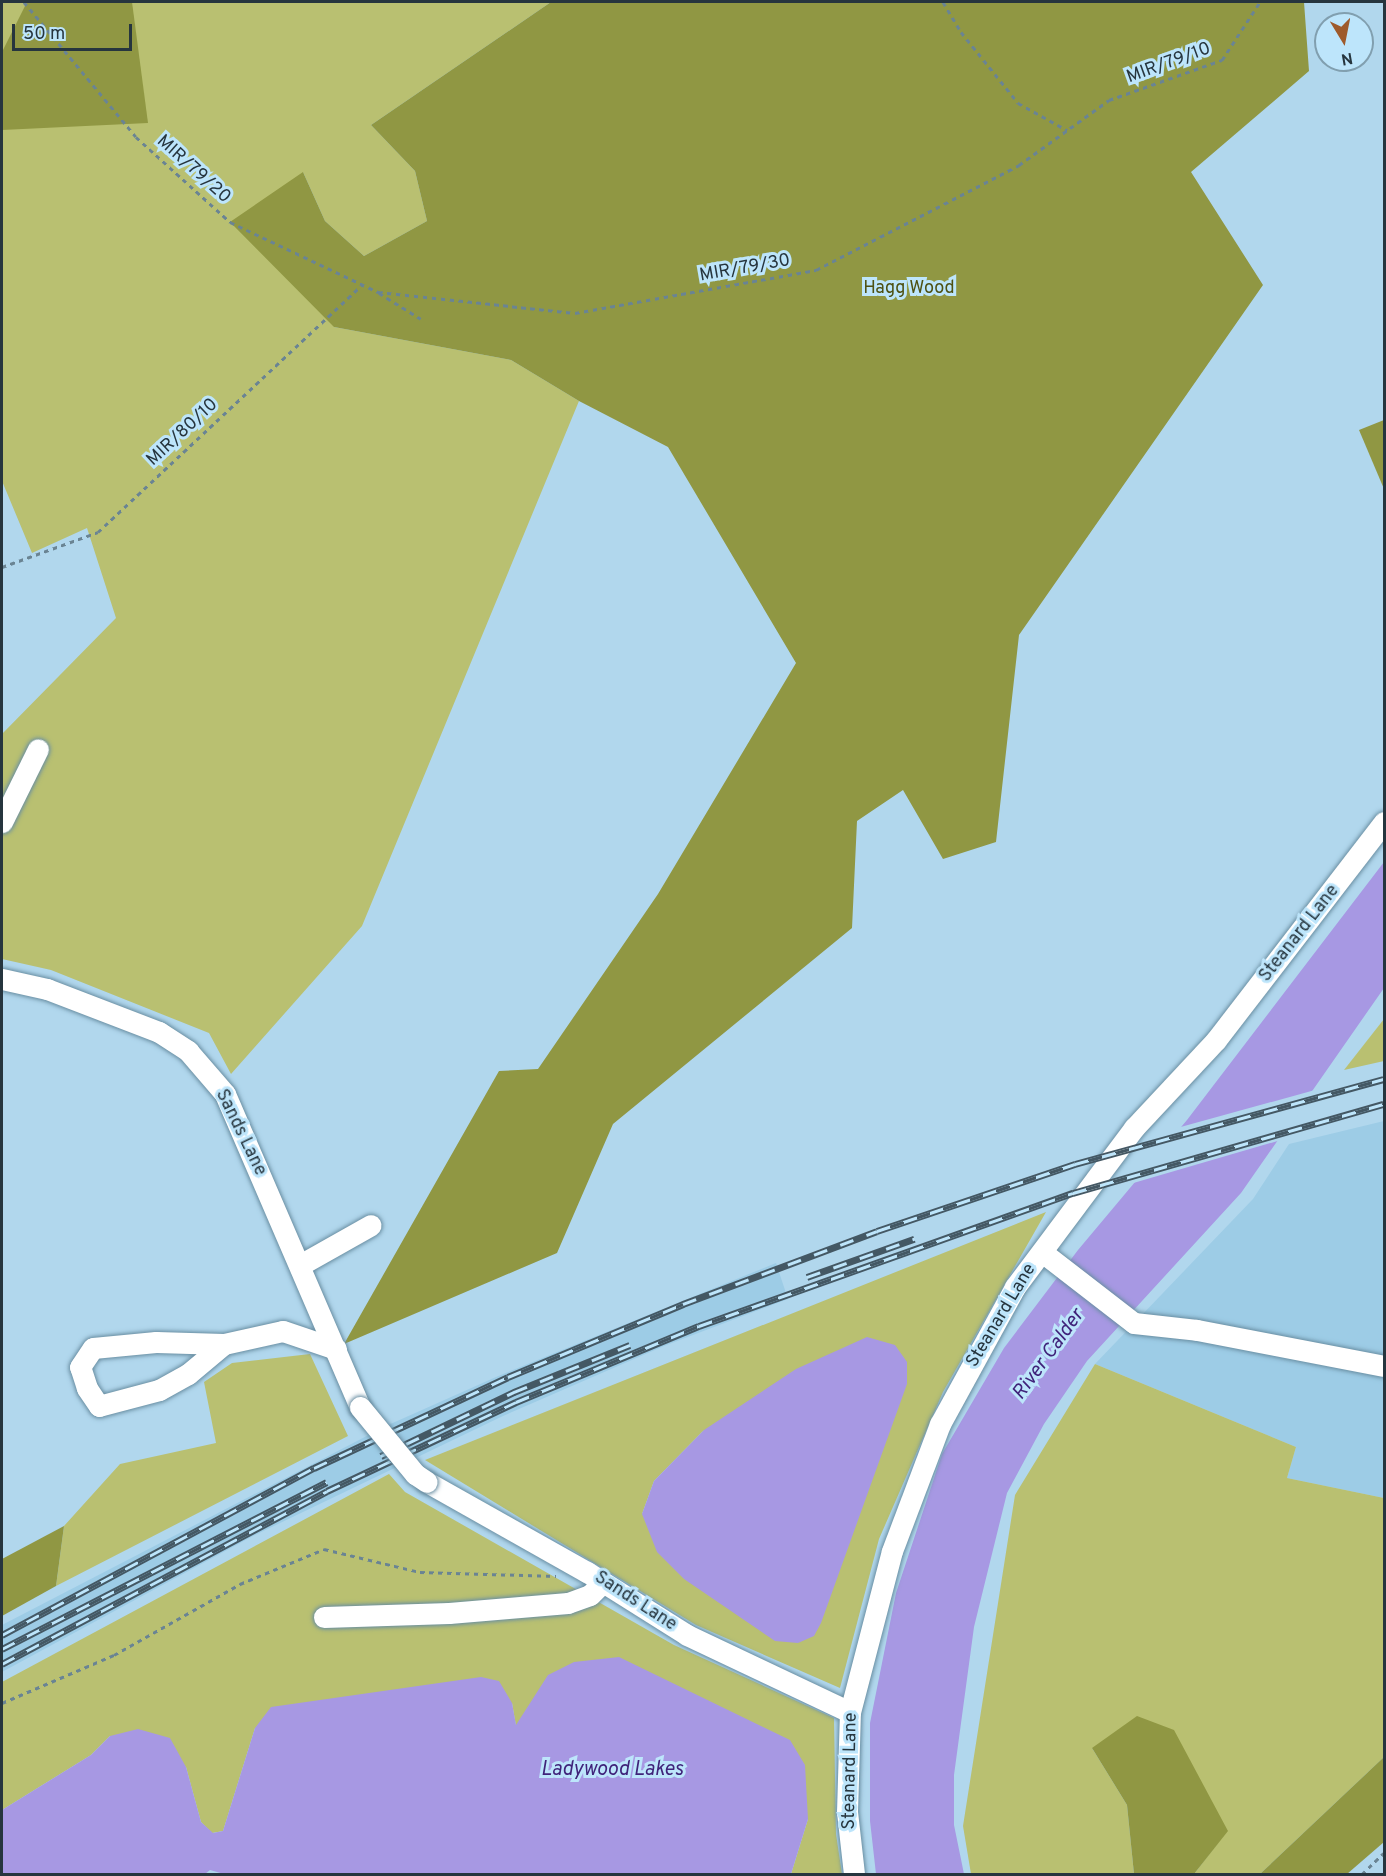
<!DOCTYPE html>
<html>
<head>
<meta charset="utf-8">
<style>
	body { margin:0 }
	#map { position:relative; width:1386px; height:1876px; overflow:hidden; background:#b1d7ed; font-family:Overpass,sans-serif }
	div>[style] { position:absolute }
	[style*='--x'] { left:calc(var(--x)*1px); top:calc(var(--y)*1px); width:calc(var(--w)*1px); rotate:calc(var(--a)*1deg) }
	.built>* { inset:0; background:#9dcce6 }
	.green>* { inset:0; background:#b9c071 }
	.forest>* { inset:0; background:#909743 }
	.water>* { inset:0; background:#a798e3 }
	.pier>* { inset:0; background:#b1d7ed }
	.path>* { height:3px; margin-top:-1.5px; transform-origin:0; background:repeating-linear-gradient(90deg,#6a8493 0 4.5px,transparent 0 9px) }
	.roads { filter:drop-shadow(0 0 2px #698ea2) drop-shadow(0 0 2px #698ea2) }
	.minor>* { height:21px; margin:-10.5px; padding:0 10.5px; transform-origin:10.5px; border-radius:10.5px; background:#fff }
	.rail>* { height:7px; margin-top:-3.5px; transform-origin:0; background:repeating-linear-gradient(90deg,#bde5fb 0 14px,#445864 0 28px); box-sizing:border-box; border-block:2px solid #445864 }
	.bridges { filter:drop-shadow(0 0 2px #698ea2) drop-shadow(0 0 2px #698ea2) }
	.minor-bridge>* { height:21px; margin:-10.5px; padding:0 10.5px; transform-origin:10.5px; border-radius:10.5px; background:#fff }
	span { translate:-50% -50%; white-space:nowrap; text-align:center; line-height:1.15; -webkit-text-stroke:6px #bde5fb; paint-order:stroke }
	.street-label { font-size:18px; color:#26353e }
	.park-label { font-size:18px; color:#4e5112 }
	.water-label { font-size:20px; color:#40237a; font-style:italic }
	.frame { position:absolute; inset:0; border:3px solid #26353e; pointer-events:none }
	.north { position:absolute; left:1314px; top:12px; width:60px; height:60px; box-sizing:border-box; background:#bde5fb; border:2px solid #819faf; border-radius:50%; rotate:170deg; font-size:16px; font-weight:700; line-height:24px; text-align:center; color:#26353e }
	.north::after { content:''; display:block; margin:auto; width:21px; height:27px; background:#9e5a2b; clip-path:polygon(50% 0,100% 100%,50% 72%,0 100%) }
	.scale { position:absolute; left:12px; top:24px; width:120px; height:27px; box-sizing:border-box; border:3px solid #26353e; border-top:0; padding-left:8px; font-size:18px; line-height:21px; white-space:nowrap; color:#26353e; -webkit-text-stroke:4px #bde5fb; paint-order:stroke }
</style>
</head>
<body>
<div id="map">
	<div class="built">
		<i style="clip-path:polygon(1384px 1121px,1384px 1498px,1287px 1478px,1296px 1447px,1095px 1364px,1253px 1199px,1289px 1144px)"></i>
		<i style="clip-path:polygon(776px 1263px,788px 1299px,664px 1346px,503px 1416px,253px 1536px,2px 1672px,2px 1625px,386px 1426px,496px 1377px)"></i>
	</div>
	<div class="green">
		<i style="clip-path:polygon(2px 2px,551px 2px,371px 125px,415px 171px,427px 221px,364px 256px,325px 221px,303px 172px,334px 327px,511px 360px,579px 401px,362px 926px,231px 1074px,209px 1033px,51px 970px,2px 959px,2px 734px,116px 618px,87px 528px,32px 553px,2px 481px)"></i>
		<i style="clip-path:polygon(1384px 1019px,1384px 1061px,1344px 1070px)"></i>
		<i style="clip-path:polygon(evenodd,1046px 1212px,943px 1392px,879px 1539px,840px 1688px,696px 1625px,425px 1460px,1046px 1212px,704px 1430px,642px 1514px,654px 1481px,704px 1430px)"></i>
		<i style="clip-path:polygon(310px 1354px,348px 1436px,56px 1586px,64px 1526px,120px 1464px,216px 1443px,204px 1382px,232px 1363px)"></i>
		<i style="clip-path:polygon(1095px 1364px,1296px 1447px,1287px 1478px,1384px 1498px,1384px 1757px,1260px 1874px,1194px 1874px,1227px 1831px,1092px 1748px,1127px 1805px,1134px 1874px,971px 1874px,963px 1826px,1015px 1495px)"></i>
		<i style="clip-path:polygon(389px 1474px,405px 1492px,674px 1645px,834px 1718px,836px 1834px,842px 1874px,791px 1874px,808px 1819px,516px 1726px,512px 1703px,255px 1728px,223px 1831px,212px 1833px,201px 1822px,186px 1767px,110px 1736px,91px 1755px,2px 1810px,2px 1682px)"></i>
	</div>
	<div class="forest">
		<i style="clip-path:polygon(27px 2px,132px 2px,148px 123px,2px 130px,2px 52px)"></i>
		<i style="clip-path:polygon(551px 2px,1304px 2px,1309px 71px,1191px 172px,1263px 285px,1019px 635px,996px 842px,943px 859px,903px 790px,857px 821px,852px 928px,613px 1124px,557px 1253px,344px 1344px,499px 1071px,538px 1069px,658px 894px,796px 663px,668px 447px,579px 401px,511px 360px,334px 327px,230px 222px,303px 172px,325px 221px,364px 256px,427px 221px,415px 171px,371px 125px)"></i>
		<i style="clip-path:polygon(1384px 420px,1384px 489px,1359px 430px)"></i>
		<i style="clip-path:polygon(64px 1526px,56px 1586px,2px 1616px,2px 1559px)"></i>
		<i style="clip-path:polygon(1137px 1716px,1174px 1730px,1228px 1831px,1194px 1874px,1134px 1874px,1127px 1805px,1092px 1748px)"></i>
		<i style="clip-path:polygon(1384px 1757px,1384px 1842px,1347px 1874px,1260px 1874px)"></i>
	</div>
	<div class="water">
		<i style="clip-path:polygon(1384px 862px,1384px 988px,1241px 1193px,1087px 1361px,1044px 1424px,1007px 1493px,974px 1627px,954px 1775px,954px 1825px,964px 1874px,876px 1874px,870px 1821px,870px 1723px,896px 1593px,942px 1454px,1004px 1348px,1078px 1250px,1187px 1120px)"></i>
		<i style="clip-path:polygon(867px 1337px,895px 1345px,907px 1362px,907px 1384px,821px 1623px,814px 1636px,798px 1643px,775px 1641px,684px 1579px,657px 1552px,642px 1514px,654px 1481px,704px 1430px,796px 1369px)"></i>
		<i style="clip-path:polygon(619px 1657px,790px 1740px,805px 1765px,808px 1819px,791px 1874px,224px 1874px,210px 1870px,205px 1874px,2px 1873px,2px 1810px,91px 1755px,110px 1736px,138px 1729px,170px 1738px,186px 1767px,201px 1822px,213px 1833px,223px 1831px,255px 1728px,271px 1707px,481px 1677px,499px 1681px,512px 1703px,516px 1725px,548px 1675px,574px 1662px)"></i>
	</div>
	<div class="pier">
		<i style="clip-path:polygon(1315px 1090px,1281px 1140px,1130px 1184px,1177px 1128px)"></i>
	</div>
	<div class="path">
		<i style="--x:24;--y:2;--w:175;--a:50.3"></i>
		<i style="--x:136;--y:137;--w:127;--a:42.1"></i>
		<i style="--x:230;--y:222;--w:164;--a:25.3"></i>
		<i style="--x:378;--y:292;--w:198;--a:6.1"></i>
		<i style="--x:575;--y:313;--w:245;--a:-10.1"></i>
		<i style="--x:816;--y:270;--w:229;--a:-27.3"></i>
		<i style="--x:1019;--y:165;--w:111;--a:-35.8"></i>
		<i style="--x:1109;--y:100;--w:120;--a:-19.5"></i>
		<i style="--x:1222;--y:60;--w:69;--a:-56.8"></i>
		<i style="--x:943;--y:2;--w:35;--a:59"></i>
		<i style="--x:961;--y:32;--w:91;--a:51.2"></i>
		<i style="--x:1018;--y:103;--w:56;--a:28.9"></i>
		<i style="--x:379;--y:293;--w:49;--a:31.8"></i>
		<i style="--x:2;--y:567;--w:102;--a:-20"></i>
		<i style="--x:98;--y:532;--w:362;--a:-43.1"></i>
		<i style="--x:2;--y:1703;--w:122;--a:-23.2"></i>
		<i style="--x:114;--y:1655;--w:145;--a:-29.4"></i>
		<i style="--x:240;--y:1584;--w:91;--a:-22.6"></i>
		<i style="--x:324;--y:1549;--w:99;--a:13.5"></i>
		<i style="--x:420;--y:1572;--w:136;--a:1.7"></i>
		<i style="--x:1362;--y:1874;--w:30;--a:-44"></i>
	</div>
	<div class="roads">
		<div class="minor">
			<i style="--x:2;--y:822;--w:81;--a:-63.7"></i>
			<i style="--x:2;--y:979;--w:46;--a:12.5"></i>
			<i style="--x:47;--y:989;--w:120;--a:21"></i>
			<i style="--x:159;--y:1032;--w:35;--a:33"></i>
			<i style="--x:188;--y:1051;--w:57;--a:49.3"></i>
			<i style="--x:225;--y:1094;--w:341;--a:66.7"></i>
			<i style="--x:1042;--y:1252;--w:116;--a:37.7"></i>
			<i style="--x:1134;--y:1323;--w:63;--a:6.3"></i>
			<i style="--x:1197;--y:1330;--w:190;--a:10.9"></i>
			<i style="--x:300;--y:1265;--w:81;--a:-29.4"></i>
			<i style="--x:224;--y:1344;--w:47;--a:140.2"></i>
			<i style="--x:188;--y:1374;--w:33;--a:151"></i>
			<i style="--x:159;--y:1390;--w:62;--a:165.1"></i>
			<i style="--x:99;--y:1406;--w:22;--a:-124"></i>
			<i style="--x:87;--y:1388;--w:22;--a:-108"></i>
			<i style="--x:80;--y:1367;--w:23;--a:-56"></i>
			<i style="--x:93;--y:1348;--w:63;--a:-5.4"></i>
			<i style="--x:156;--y:1342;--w:68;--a:1.7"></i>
			<i style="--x:224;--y:1344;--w:60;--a:-12.4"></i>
			<i style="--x:283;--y:1331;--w:56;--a:18.8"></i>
			<i style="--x:427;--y:1482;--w:184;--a:29.4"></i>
			<i style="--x:587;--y:1572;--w:118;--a:32.2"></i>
			<i style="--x:687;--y:1635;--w:180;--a:25.3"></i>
			<i style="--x:324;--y:1617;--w:125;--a:-1.8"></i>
			<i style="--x:449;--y:1613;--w:119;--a:-4.8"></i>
			<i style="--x:568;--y:1603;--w:23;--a:-20"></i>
			<i style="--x:590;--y:1595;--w:18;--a:-45"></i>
			<i style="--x:854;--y:1874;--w:62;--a:-96.4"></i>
			<i style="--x:847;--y:1812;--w:100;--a:-88.3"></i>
			<i style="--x:850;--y:1712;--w:166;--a:-75.4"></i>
			<i style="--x:892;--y:1551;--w:136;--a:-69.3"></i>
			<i style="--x:940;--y:1424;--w:156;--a:-61.3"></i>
			<i style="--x:1015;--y:1287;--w:199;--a:-53.2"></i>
			<i style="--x:1134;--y:1128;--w:120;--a:-47"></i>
			<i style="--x:1216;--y:1040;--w:275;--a:-52.4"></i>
		</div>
	</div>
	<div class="rail">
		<i style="--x:807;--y:1277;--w:114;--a:-19.6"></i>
		<i style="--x:381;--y:1456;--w:148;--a:-25.7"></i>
		<i style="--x:514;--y:1392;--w:125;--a:-22.1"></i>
		<i style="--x:2;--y:1635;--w:354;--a:-28.2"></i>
		<i style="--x:314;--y:1468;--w:214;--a:-25.1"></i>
		<i style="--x:508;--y:1377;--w:190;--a:-22.6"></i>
		<i style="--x:683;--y:1304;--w:207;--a:-20.6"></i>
		<i style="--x:877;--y:1231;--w:209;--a:-18.7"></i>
		<i style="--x:1075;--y:1164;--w:320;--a:-15.4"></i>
		<i style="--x:2;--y:1649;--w:365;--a:-27.2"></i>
		<i style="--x:2;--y:1664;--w:368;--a:-28"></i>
		<i style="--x:327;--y:1491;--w:209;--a:-25.2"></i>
		<i style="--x:516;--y:1402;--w:198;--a:-22.6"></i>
		<i style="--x:699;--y:1326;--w:397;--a:-19.6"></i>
		<i style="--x:1073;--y:1193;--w:323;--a:-16"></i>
	</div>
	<div class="bridges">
		<div class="minor-bridge">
			<i style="--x:360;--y:1407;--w:87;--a:50.6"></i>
			<i style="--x:415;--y:1474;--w:14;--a:34"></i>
		</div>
	</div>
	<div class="street-label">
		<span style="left:1169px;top:64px;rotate:-20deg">MIR/79/10</span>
		<span style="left:193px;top:170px;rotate:42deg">MIR/79/20</span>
		<span style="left:745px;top:269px;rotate:-10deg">MIR/79/30</span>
		<span style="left:183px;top:433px;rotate:-43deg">MIR/80/10</span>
		<span style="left:1300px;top:934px;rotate:-52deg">Steanard Lane</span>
		<span style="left:240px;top:1133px;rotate:64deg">Sands Lane</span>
		<span style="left:1002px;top:1316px;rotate:-59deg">Steanard Lane</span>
		<span style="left:635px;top:1602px;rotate:33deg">Sands Lane</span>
		<span style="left:851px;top:1771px;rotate:-89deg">Steanard Lane</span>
	</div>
	<div class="park-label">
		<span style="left:909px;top:289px">Hagg Wood</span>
	</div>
	<div class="water-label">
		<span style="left:1049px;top:1355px;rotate:-54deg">River Calder</span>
		<span style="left:612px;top:1770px">Ladywood Lakes</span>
	</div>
	<div class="frame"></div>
	<div class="north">N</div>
	<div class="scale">50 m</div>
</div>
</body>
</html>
